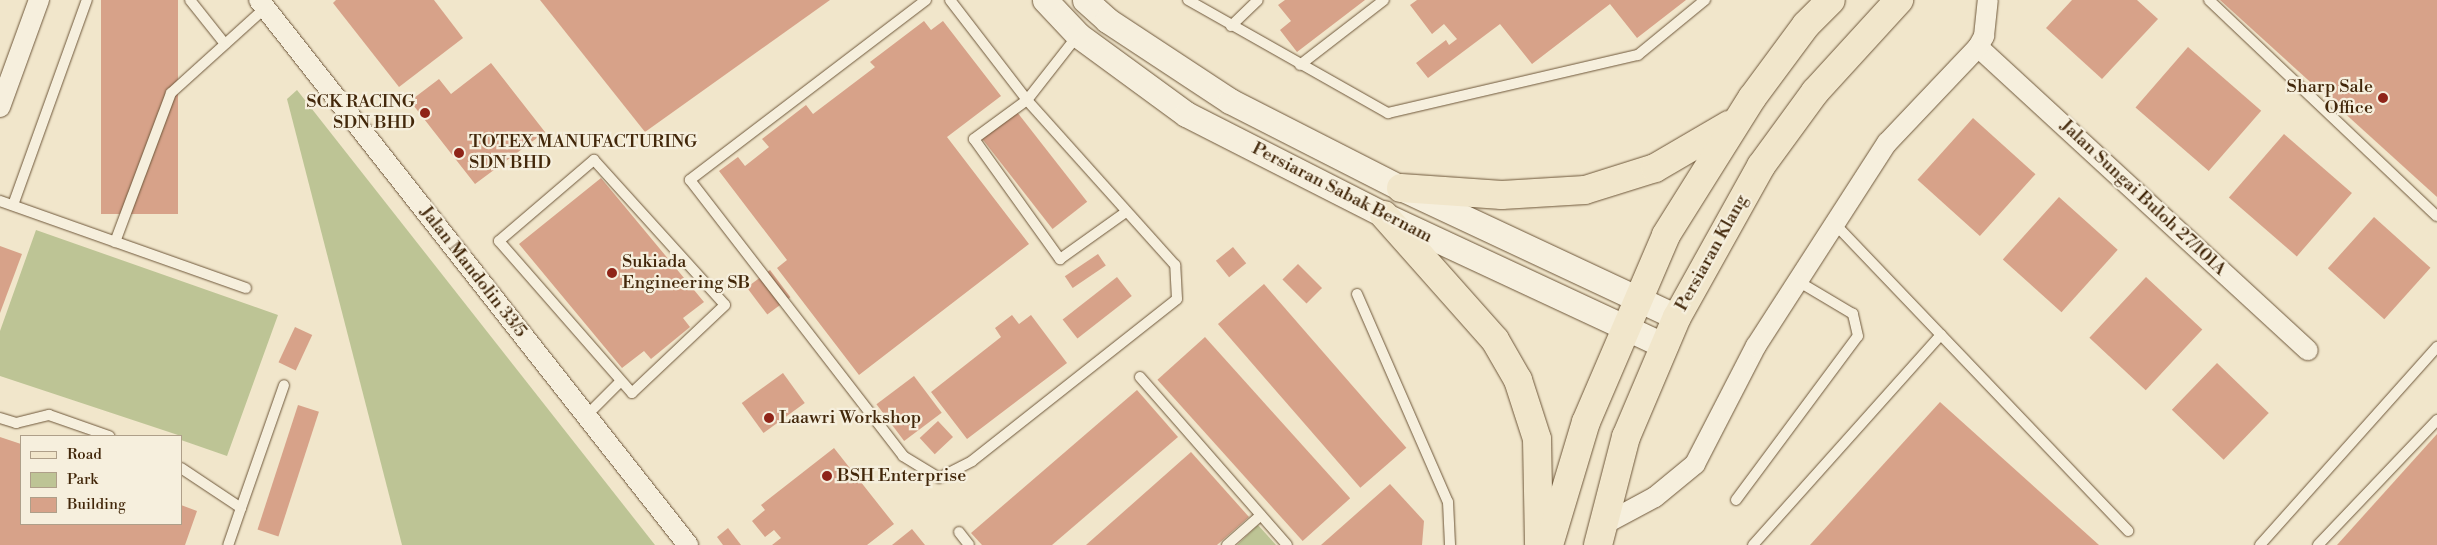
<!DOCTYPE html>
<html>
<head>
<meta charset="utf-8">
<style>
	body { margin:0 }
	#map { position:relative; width:2437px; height:545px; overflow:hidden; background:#f1e6cb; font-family:"Libre Bodoni",serif }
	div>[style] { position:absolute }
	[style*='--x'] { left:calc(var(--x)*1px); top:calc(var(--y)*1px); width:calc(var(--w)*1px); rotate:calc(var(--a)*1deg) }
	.green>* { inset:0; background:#bdc495 }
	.building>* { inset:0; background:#d7a289; transform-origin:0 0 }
	.roads { filter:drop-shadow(0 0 1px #6e573a) drop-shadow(0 0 1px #6e573a) }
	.service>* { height:10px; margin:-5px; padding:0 5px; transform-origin:5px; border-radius:5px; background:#f6efdd }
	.minor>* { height:20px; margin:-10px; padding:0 10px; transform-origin:10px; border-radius:10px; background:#f6efdd }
	.tertiary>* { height:25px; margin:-12.5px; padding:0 12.5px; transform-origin:12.5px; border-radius:12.5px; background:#f6efdd }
	.primary>* { height:28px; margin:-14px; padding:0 14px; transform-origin:14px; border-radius:14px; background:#f1e6cb }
	.dots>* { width:14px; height:14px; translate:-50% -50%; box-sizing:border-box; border:2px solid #f6efdd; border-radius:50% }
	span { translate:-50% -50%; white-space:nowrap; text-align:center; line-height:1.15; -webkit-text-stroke:4.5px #f6efdd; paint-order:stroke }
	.poi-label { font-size:18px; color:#42270a }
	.right { translate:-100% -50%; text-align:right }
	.left { translate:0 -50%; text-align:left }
	.street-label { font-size:18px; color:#42270a }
	.legend { position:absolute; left:20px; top:435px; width:162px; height:90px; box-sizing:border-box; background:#f6efdd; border:1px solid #ae9f89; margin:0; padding:6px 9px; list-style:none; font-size:15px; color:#42270a }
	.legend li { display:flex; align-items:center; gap:10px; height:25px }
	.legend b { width:25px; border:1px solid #ae9f89 }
</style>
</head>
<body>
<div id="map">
	<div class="green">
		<i style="clip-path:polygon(297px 90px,655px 545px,402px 545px,287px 99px)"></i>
		<i style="clip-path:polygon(36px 230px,278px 315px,227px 456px,181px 440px,181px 436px,0 376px,0 331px)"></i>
		<i style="clip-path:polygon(1258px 525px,1276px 545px,1237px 545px)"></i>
	</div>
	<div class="building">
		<i style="left:101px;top:0;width:77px;height:214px"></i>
		<i style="clip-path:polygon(336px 0,434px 0,463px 38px,399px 87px,333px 3px)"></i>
		<i style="clip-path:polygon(540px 0,830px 0,645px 132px)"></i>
		<i style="clip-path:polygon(1285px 0,1365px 0,1297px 52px,1280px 30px,1291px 21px,1278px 5px)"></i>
		<i style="clip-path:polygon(1417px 0,1686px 0,1637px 38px,1610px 4px,1532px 64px,1500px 24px,1428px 78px,1416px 63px,1446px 40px,1449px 45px,1457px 39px,1444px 24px,1432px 34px,1410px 5px)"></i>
		<i style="clip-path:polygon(2072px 0,2137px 0,2158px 19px,2102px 79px,2046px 28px)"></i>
		<i style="clip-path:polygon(2220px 0,2437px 0,2437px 197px)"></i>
		<i style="clip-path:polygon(924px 21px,931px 30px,943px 21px,1001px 96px,947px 137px,1029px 244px,859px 375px,777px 268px,787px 260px,719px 171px,738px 157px,745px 166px,769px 147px,762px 139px,806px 105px,813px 114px,875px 67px,870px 62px)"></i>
		<i style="left:2188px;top:47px;width:97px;height:80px;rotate:41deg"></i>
		<i style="clip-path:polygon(491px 63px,545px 132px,475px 184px,410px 101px,439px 79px,451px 94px)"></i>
		<i style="left:1017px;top:112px;width:114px;height:44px;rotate:52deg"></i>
		<i style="left:1973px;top:118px;width:84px;height:83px;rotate:42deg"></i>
		<i style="left:2284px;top:134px;width:90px;height:84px;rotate:41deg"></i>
		<i style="clip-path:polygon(601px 178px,704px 302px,683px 318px,690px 327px,651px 359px,644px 351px,622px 368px,519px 244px)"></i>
		<i style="left:2059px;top:197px;width:79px;height:84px;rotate:42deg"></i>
		<i style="left:2374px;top:217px;width:76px;height:69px;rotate:42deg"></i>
		<i style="clip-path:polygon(0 246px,22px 254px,0 313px)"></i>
		<i style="left:1233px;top:247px;width:21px;height:22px;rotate:51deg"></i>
		<i style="left:1098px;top:254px;width:14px;height:40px;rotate:56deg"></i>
		<i style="left:1298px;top:264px;width:34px;height:22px;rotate:45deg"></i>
		<i style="left:770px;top:270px;width:34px;height:29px;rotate:53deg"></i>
		<i style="left:1117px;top:277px;width:24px;height:69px;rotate:52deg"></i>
		<i style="left:2146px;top:277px;width:77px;height:83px;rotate:43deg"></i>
		<i style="left:1264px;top:284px;width:217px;height:61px;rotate:49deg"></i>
		<i style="clip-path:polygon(1012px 315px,1019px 324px,1031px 315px,1067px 363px,967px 439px,931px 392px,1001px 337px,995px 328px)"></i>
		<i style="left:295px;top:327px;width:19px;height:39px;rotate:25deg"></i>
		<i style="left:1205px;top:337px;width:217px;height:64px;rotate:48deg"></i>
		<i style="left:2217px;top:363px;width:72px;height:65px;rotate:44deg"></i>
		<i style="left:783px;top:373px;width:37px;height:51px;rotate:54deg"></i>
		<i style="left:914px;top:376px;width:46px;height:47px;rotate:53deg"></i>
		<i style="clip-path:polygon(1137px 390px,1178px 437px,1052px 545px,982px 545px,971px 533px)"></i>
		<i style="clip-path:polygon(1940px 402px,2099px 545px,1810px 545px)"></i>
		<i style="left:298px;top:405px;width:22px;height:131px;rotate:18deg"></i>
		<i style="left:938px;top:421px;width:22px;height:25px;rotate:47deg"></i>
		<i style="clip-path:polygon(2437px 434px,2437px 545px,2337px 545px)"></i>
		<i style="clip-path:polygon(0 437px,21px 444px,21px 524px,181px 524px,181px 505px,197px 511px,185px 545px,0 545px)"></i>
		<i style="clip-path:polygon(834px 448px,894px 524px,867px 545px,772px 545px,781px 538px,774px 530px,765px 537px,752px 521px,765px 510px,761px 505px)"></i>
		<i style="clip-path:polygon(1191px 452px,1249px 517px,1217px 545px,1086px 545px)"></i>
		<i style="clip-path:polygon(1390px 484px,1424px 521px,1422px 545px,1321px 545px)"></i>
		<i style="clip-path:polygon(728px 528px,741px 545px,723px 545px,717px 537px)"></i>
		<i style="clip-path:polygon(912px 529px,925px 545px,892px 545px)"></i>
	</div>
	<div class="roads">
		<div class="service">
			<i style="--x:190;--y:0;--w:56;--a:51.5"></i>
			<i style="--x:926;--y:0;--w:297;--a:142.7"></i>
			<i style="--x:690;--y:180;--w:349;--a:52.3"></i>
			<i style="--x:903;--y:456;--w:42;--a:31.4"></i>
			<i style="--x:939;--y:478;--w:37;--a:-27"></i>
			<i style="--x:972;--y:461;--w:261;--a:-38.3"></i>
			<i style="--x:1177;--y:299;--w:34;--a:-93"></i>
			<i style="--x:1175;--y:265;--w:222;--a:-131.9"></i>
			<i style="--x:1027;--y:100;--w:126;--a:-127.6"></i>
			<i style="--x:1188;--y:0;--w:230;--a:29.5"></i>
			<i style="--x:1388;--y:113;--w:257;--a:-13.1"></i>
			<i style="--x:1638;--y:55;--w:87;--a:-39.4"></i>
			<i style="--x:2209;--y:0;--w:314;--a:43.5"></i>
			<i style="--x:1231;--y:26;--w:37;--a:-44"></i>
			<i style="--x:1078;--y:35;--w:83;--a:128.1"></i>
			<i style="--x:1027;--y:100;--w:66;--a:143.7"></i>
			<i style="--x:974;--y:139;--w:148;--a:54.4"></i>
			<i style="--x:1060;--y:259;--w:81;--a:-35.5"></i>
			<i style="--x:1300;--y:65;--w:106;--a:-37.7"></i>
			<i style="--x:594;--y:160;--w:195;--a:47.9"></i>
			<i style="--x:725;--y:305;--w:128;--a:136.6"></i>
			<i style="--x:632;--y:393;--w:202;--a:-131.2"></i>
			<i style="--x:499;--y:241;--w:125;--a:-40.5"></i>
			<i style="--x:0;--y:201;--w:261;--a:19.5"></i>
			<i style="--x:13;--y:205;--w:218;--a:-70.2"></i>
			<i style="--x:1834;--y:223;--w:426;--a:46.3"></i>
			<i style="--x:115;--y:242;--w:159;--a:-69.4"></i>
			<i style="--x:171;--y:93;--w:127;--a:-42.1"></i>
			<i style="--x:1357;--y:294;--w:227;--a:66.4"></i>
			<i style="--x:1448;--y:502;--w:43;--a:87.3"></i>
			<i style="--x:1140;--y:377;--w:223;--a:48.8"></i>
			<i style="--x:586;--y:416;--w:48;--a:-45"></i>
			<i style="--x:0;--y:418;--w:17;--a:17"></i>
			<i style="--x:16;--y:423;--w:34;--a:-14"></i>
			<i style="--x:49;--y:415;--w:64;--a:19.3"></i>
			<i style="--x:181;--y:468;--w:72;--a:33.7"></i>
			<i style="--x:241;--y:508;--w:39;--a:109"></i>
			<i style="--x:1736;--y:500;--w:204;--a:-53.4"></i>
			<i style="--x:1858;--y:336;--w:23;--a:-103"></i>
			<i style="--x:1853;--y:314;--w:66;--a:-149.2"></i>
			<i style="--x:241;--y:508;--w:130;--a:-70.7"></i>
			<i style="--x:959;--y:532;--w:16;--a:52"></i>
			<i style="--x:1227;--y:545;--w:45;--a:-41.4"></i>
			<i style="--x:1753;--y:545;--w:282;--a:-48.2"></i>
			<i style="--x:2260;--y:545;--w:266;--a:-48.2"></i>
			<i style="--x:2318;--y:545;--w:173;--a:-46.4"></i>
		</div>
		<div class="minor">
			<i style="--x:259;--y:0;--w:694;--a:51.79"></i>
			<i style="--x:1978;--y:47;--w:448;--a:42.6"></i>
			<i style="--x:0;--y:107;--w:114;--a:-70"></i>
			<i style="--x:1601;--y:526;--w:61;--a:-28.2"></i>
			<i style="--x:1655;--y:497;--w:52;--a:-39.5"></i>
			<i style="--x:1695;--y:464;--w:133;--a:-62.7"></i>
			<i style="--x:1756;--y:346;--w:242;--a:-57.2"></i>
			<i style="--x:1887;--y:143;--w:132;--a:-46.5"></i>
			<i style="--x:1978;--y:47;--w:13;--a:-61"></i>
			<i style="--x:1984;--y:36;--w:36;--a:-84"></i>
		</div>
		<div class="tertiary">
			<i style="--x:1045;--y:0;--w:48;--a:46.7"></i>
			<i style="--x:1078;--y:35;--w:134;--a:36.2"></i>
			<i style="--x:1186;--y:114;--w:222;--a:27"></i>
			<i style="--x:1384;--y:215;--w:310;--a:25"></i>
			<i style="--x:1085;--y:0;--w:30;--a:42"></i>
			<i style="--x:1107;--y:20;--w:147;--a:33.4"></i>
			<i style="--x:1230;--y:101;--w:192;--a:27"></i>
			<i style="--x:1401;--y:188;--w:305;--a:25.1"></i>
		</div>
		<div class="primary">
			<i style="--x:1401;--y:188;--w:101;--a:4"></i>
			<i style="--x:1502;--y:195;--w:83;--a:-3.4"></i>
			<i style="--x:1585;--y:190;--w:73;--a:-17.4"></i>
			<i style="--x:1655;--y:168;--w:86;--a:-30.2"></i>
			<i style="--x:1384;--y:215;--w:167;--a:48.4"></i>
			<i style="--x:1495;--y:340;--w:46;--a:60.1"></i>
			<i style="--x:1518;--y:380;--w:62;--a:72.1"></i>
			<i style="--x:1537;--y:439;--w:105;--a:88.9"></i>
			<i style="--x:1549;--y:545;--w:128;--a:-73.3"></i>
			<i style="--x:1586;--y:422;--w:203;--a:-66.8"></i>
			<i style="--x:1666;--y:235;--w:162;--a:-57.9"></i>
			<i style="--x:1752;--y:98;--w:91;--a:-53.5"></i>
			<i style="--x:1806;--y:25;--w:35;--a:-45"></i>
			<i style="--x:1598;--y:545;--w:112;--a:-75.5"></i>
			<i style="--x:1626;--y:437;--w:130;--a:-67"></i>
			<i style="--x:1677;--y:317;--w:173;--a:-60.9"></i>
			<i style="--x:1761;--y:166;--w:92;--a:-53.9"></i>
			<i style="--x:1815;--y:92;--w:125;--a:-47.6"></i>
		</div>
	</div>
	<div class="dots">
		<i style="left:2383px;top:98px;background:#8f2418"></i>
		<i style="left:425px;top:113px;background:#8f2418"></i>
		<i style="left:459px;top:153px;background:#8f2418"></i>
		<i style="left:612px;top:273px;background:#8f2418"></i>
		<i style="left:769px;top:418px;background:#8f2418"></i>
		<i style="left:827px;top:476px;background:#8f2418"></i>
	</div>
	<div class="poi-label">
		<span class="right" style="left:2373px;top:98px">Sharp Sale<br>Office</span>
		<span class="right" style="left:415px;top:113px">SCK RACING<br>SDN BHD</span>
		<span class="left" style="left:469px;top:153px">TOTEX MANUFACTURING<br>SDN BHD</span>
		<span class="left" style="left:622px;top:273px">Sukiada<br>Engineering SB</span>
		<span class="left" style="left:779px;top:418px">Laawri Workshop</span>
		<span class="left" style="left:837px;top:476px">BSH Enterprise</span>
	</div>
	<div class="street-label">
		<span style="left:1342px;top:193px;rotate:27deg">Persiaran Sabak Bernam</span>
		<span style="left:2143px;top:198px;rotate:43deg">Jalan Sungai Buloh 27/101A</span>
		<span style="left:1712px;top:253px;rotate:-61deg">Persiaran Klang</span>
		<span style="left:473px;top:272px;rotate:52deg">Jalan Mandolin 33/5</span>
	</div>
	<ul class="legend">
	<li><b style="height:6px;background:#f1e6cb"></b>Road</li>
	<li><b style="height:14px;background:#bdc495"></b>Park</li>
	<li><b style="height:14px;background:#d7a289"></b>Building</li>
	</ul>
</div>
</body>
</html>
